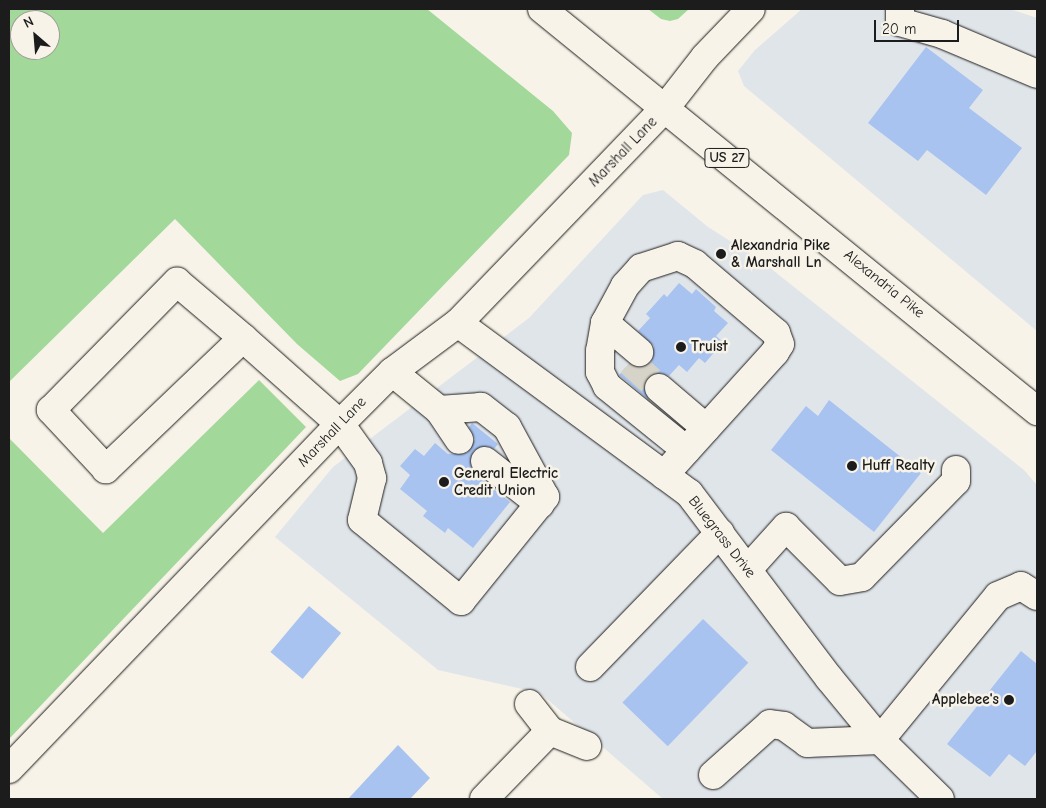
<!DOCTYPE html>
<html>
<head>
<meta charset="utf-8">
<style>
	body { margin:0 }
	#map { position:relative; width:1046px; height:808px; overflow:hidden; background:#f7f3e8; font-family:"Comic Neue",sans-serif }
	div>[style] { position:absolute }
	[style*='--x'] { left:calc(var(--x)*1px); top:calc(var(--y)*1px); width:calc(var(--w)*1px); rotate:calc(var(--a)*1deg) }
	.built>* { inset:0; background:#e0e5ea }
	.green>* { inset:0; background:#a3d89b }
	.building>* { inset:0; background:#a9c3f0; transform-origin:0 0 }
	.minor-tunnel>* { height:28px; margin-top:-14px; transform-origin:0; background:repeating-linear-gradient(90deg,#d6d3c9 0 28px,transparent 0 42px) }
	.roads { filter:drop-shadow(0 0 1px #1c1c1c) drop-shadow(0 0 1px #1c1c1c) }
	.minor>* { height:28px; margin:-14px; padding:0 14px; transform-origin:14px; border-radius:14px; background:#f7f3e8 }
	.highway>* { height:28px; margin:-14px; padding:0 14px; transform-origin:14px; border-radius:14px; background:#f7f3e8 }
	.dots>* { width:14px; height:14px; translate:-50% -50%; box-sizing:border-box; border:2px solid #f7f3e8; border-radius:50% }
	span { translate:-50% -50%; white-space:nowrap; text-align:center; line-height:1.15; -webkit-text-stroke:5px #f7f3e8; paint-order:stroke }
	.shield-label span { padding:1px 4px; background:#f7f3e8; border:1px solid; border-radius:4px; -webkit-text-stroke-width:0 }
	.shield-label { font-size:14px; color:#1c1c1c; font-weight:700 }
	.street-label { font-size:15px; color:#1c1c1c }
	.poi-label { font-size:15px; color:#1c1c1c; font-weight:700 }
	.left { translate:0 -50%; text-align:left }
	.right { translate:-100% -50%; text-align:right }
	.frame { position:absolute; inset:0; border:10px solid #1c1c1c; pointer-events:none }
	.north { position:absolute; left:10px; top:10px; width:50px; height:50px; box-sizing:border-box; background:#f7f3e8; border:1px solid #9f9d96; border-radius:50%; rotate:333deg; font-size:14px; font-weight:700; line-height:20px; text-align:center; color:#1c1c1c }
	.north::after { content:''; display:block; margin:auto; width:18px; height:22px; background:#1c1c1c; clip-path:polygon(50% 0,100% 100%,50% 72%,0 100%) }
	.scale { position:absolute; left:874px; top:20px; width:85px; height:22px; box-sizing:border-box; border:2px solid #1c1c1c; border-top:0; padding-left:6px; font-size:15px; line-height:18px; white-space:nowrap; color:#1c1c1c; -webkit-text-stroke:4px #f7f3e8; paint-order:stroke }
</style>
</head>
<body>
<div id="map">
	<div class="built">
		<i style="clip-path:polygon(802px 9px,1010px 9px,1037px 18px,1037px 331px,744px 86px,738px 71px,755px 50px)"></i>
		<i style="clip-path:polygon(663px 190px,708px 227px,760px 260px,1024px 470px,1037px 485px,1037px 799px,663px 799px,540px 693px,438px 670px,275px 537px,333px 467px,529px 318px,643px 195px)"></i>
	</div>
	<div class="green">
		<i style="clip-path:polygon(evenodd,9px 9px,427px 9px,553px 111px,572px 133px,569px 155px,358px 374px,340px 381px,297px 344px,175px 219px,9px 382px,9px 9px,20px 20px,50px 20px,50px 50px,20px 50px,20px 20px)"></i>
		<i style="clip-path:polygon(648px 9px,689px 9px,678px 19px,670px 21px,661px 19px)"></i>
		<i style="clip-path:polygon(259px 380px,306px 427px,9px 739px,9px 438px,103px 533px)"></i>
	</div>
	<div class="building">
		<i style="clip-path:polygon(926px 47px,983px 90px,969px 108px,1022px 148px,986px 195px,927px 150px,918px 161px,868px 123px)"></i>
		<i style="clip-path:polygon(679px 283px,692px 294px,696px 289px,716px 307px,714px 311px,728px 323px,716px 336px,723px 342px,705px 363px,699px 358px,687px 372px,679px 365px,669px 376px,661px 373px,647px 378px,644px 386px,649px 400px,619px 375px,629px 364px,644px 367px,651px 362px,654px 346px,638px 331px,650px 318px,646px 314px,664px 294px,667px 297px)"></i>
		<i style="clip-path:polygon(829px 400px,921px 473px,874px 532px,771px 450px,806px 406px,818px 416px)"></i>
		<i style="clip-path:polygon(472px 423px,498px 444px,494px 449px,487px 446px,473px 451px,471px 467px,474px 474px,510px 502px,473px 548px,448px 528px,445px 533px,423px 516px,427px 511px,400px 489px,410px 475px,400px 466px,415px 449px,424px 456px,435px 443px,448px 454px,467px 453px,475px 439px,469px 427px)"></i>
		<i style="left:309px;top:606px;width:42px;height:60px;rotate:40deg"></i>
		<i style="left:703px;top:619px;width:63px;height:116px;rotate:44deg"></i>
		<i style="clip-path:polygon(1021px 651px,1037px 664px,1037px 751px,1025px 766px,1009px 754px,990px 777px,947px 744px)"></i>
		<i style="clip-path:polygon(398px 745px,430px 778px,410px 799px,348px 799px)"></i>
	</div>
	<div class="minor-tunnel">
		<i style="--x:630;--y:362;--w:39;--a:42"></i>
	</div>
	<div class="roads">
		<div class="minor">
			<i style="--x:900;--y:9;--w:13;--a:90"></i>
			<i style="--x:900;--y:22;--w:44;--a:15.9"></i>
			<i style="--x:942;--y:34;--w:103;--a:22.8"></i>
			<i style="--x:458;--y:323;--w:287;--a:36.4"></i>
			<i style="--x:689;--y:493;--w:232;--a:52.9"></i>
			<i style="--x:829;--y:678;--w:80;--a:50.6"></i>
			<i style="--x:880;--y:740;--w:84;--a:44.5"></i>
			<i style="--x:605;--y:323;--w:45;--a:40.5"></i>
			<i style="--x:243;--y:338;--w:190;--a:136.3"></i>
			<i style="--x:106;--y:469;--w:81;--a:-133"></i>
			<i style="--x:51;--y:410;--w:180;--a:-45.5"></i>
			<i style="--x:177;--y:282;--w:87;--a:40.3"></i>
			<i style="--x:243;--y:338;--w:130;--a:41.6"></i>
			<i style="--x:340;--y:424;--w:48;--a:54.3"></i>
			<i style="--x:368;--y:463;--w:16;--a:75"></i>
			<i style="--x:372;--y:478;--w:43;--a:103.4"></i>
			<i style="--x:362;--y:520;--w:128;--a:39.3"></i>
			<i style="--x:461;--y:601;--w:134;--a:-51.1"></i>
			<i style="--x:545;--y:497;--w:80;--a:-118.5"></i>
			<i style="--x:507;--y:427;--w:33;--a:-142"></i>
			<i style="--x:481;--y:407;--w:42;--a:175.9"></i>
			<i style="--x:439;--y:410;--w:60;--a:-141"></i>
			<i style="--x:659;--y:388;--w:62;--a:40.4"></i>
			<i style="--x:439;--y:410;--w:36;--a:56"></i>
			<i style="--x:485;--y:461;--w:70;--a:38"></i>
			<i style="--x:664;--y:475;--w:166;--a:-47.9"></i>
			<i style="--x:775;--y:352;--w:9;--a:-58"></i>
			<i style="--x:780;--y:344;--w:12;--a:-110"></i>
			<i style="--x:776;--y:333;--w:106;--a:-139.6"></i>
			<i style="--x:695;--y:264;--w:19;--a:-155"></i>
			<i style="--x:678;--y:256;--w:39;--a:162"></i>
			<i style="--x:641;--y:268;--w:24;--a:132"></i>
			<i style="--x:625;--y:286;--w:42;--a:118.4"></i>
			<i style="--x:605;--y:323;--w:28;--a:100"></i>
			<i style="--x:600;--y:351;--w:21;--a:90"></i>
			<i style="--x:600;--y:372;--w:16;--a:63"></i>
			<i style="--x:607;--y:386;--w:102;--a:39"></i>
			<i style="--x:748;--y:569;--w:57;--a:-47.9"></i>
			<i style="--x:786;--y:527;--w:76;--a:45"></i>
			<i style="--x:840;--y:581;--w:22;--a:-10"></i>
			<i style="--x:862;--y:577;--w:134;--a:-45.6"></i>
			<i style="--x:956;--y:481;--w:11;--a:-90"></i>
			<i style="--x:590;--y:667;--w:187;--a:-45.9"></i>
			<i style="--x:529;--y:704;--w:34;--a:52"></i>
			<i style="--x:550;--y:731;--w:40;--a:22"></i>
			<i style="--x:9;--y:769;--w:478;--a:-46.2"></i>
			<i style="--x:340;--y:424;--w:74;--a:-45"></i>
			<i style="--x:392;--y:372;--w:82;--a:-36.6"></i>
			<i style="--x:458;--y:323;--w:300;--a:-46.1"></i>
			<i style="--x:666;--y:107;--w:63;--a:-52"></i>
			<i style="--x:705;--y:57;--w:66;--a:-46.2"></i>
			<i style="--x:713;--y:775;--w:76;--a:-41.8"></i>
			<i style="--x:770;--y:724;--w:14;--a:8"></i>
			<i style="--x:784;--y:726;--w:29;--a:36"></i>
			<i style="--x:807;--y:743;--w:73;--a:-2.4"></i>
			<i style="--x:880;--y:740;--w:186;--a:-50.7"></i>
			<i style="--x:998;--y:596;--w:25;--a:-23"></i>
			<i style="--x:1021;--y:586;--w:19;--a:32"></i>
			<i style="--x:484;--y:799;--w:95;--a:-45.9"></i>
		</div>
		<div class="highway">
			<i style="--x:542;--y:9;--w:638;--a:39.08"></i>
		</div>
	</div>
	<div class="dots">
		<i style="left:721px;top:254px;background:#1c1c1c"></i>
		<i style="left:681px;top:347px;background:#1c1c1c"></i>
		<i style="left:852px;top:466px;background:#1c1c1c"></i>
		<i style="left:444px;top:482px;background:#1c1c1c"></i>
		<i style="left:1009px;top:700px;background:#1c1c1c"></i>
	</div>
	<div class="shield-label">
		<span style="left:727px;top:158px">US 27</span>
	</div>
	<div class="street-label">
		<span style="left:623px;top:152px;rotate:-46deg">Marshall Lane</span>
		<span style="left:884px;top:284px;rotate:39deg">Alexandria Pike</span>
		<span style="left:332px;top:432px;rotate:-46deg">Marshall Lane</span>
		<span style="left:722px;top:537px;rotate:52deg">Bluegrass Drive</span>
	</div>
	<div class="poi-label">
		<span class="left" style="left:731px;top:254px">Alexandria Pike<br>&amp; Marshall Ln</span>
		<span class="left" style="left:691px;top:347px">Truist</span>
		<span class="left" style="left:862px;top:466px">Huff Realty</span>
		<span class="left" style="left:454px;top:482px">General Electric<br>Credit Union</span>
		<span class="right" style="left:999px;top:700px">Applebee's</span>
	</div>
	<div class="frame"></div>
	<div class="north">N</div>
	<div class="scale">20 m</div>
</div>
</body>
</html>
